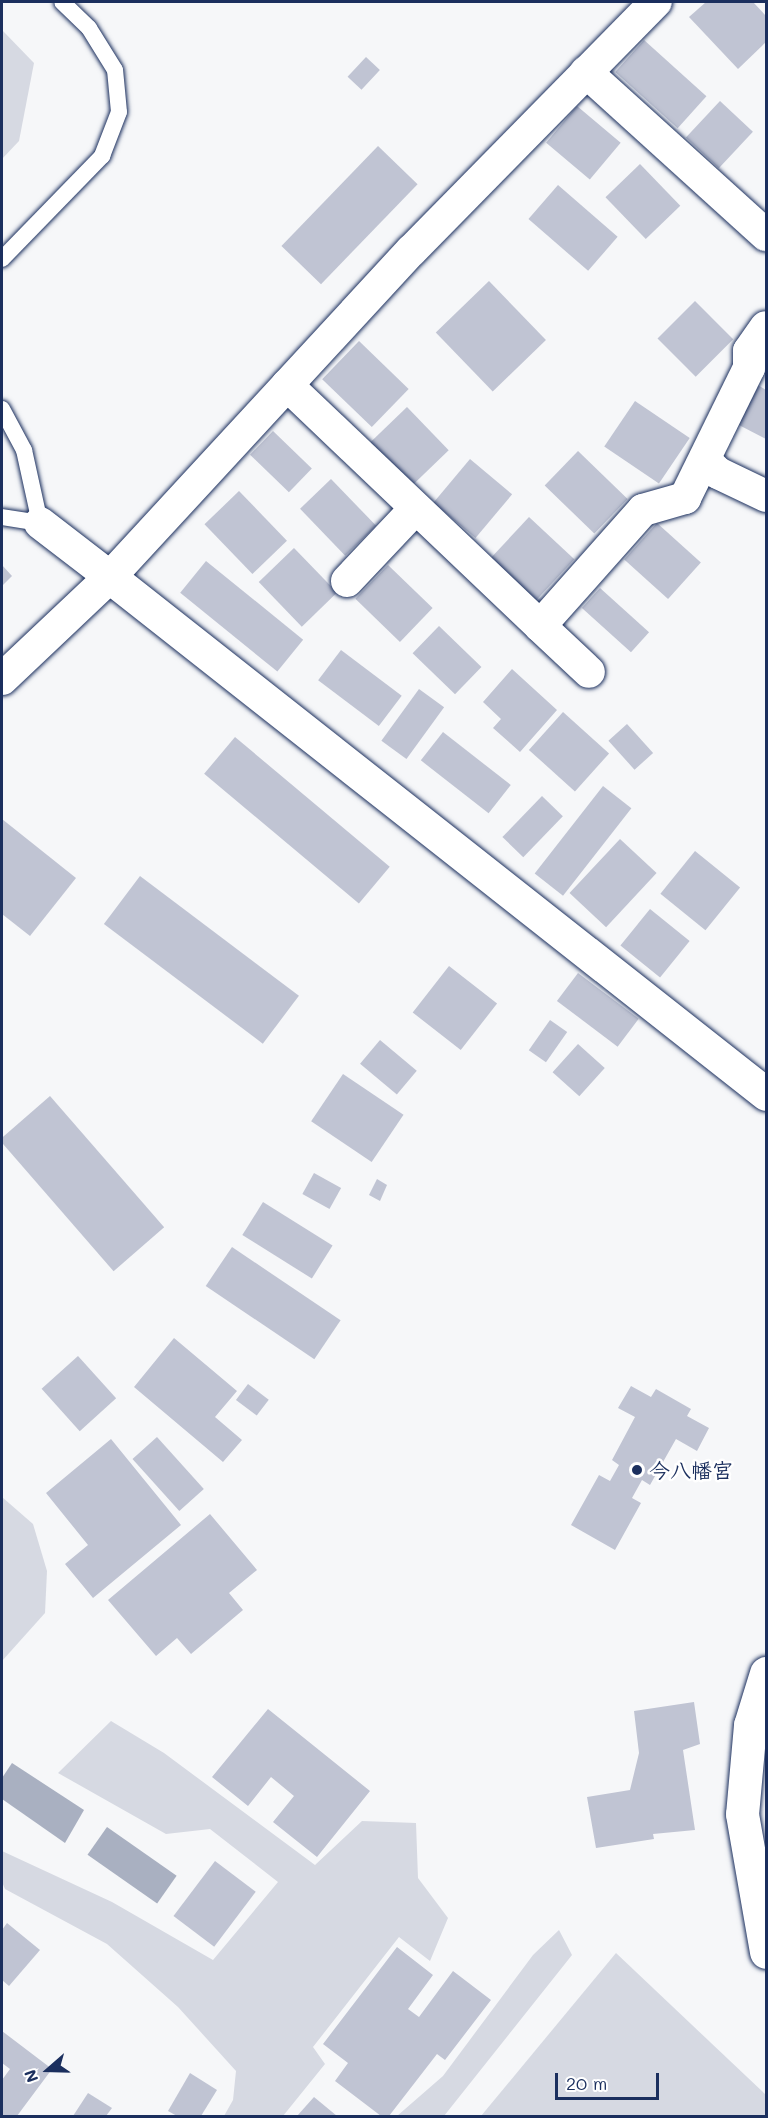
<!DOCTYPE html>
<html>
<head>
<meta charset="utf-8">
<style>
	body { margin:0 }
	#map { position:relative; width:768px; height:2118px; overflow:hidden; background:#f6f7f9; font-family:Mali,"Klee One",sans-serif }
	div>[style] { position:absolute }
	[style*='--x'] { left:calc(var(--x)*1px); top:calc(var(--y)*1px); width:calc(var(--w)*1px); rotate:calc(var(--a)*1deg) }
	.green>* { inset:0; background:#d6d9e2 }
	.water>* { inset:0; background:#a9b0c1; transform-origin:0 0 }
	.building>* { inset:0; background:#c0c4d3; transform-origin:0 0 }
	.roads { filter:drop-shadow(0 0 2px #1b2f5e) drop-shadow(0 0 2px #1b2f5e) }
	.lane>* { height:16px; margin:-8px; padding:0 8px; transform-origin:8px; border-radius:8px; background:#fff }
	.street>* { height:32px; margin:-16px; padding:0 16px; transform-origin:16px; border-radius:16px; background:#fff }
	.secondary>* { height:33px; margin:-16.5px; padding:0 16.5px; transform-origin:16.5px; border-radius:16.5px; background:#fff }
	.dots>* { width:16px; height:16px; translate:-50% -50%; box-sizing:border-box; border:3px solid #fff; border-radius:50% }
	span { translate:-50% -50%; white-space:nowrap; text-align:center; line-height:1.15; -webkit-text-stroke:5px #fff; paint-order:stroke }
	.poi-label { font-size:21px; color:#1b2f5e; font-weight:700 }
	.left { translate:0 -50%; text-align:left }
	.frame { position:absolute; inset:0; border:3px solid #1b2f5e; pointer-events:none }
	.north { position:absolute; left:18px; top:2040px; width:60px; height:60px; -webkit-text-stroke:4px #fff; paint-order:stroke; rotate:250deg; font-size:16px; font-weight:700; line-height:24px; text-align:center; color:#1b2f5e }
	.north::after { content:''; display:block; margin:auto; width:21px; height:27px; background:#1b2f5e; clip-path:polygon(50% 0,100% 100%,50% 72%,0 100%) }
	.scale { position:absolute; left:555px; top:2073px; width:104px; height:27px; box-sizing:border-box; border:3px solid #1b2f5e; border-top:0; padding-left:8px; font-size:18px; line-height:21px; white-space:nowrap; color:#1b2f5e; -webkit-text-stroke:4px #fff; paint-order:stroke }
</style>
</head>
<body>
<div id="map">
	<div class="green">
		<i style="clip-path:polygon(2px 30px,34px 63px,19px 141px,2px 159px)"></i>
		<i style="clip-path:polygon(2px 1497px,33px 1524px,47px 1571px,45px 1613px,2px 1661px)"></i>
		<i style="clip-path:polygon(111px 1721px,164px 1753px,315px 1865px,362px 1821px,416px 1823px,418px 1878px,448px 1918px,430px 1961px,399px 1937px,313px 2047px,325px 2064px,283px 2116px,224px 2116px,233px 2100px,236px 2071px,178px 2007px,107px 1944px,5px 1889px,2px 1882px,2px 1851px,112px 1902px,213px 1960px,278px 1882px,210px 1829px,166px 1834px,58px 1773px)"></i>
		<i style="clip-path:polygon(559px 1930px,572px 1955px,444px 2116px,397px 2116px,443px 2076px,533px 1955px)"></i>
		<i style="clip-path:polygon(616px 1953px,766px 2095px,766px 2116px,481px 2116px)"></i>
	</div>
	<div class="water">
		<i style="clip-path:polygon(12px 1763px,84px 1810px,65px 1843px,2px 1799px,2px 1778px)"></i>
		<i style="left:107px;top:1827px;width:85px;height:34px;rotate:35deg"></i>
	</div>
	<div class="building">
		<i style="clip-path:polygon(706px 2px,753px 2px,766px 16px,766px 42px,738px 69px,689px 17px)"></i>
		<i style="left:644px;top:40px;width:84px;height:43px;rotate:42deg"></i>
		<i style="left:366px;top:57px;width:19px;height:27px;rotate:43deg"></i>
		<i style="left:720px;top:101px;width:45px;height:50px;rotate:43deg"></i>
		<i style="left:577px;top:106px;width:57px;height:48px;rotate:40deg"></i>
		<i style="left:378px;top:146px;width:55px;height:139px;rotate:44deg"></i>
		<i style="left:640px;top:164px;width:58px;height:48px;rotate:46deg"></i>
		<i style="left:558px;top:185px;width:79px;height:45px;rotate:41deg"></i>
		<i style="left:489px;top:281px;width:82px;height:74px;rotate:46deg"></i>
		<i style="left:695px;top:301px;width:54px;height:53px;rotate:45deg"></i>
		<i style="left:359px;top:341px;width:69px;height:53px;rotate:44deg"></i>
		<i style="clip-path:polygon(756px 384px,766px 390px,766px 439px,735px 423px)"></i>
		<i style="left:635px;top:401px;width:66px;height:55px;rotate:34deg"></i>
		<i style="left:407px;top:407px;width:60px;height:57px;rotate:46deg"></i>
		<i style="left:273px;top:431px;width:54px;height:33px;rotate:44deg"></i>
		<i style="left:578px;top:451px;width:69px;height:48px;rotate:44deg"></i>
		<i style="left:470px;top:459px;width:55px;height:57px;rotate:40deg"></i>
		<i style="left:331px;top:479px;width:65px;height:43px;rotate:46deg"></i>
		<i style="left:239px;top:491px;width:69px;height:48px;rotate:46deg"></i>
		<i style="left:529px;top:517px;width:62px;height:56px;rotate:43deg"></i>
		<i style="left:657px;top:523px;width:59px;height:49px;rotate:42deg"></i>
		<i style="left:294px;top:548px;width:62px;height:49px;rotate:46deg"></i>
		<i style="left:206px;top:561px;width:125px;height:41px;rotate:39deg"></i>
		<i style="clip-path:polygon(2px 565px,12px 576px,2px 586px)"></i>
		<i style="left:388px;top:565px;width:62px;height:47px;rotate:44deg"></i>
		<i style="left:600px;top:588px;width:66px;height:27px;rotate:42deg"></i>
		<i style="left:439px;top:626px;width:59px;height:38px;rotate:44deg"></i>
		<i style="left:341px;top:650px;width:76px;height:38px;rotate:37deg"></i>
		<i style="clip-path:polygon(512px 669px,557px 710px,520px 752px,493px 728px,501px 719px,483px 702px)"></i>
		<i style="left:419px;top:689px;width:31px;height:64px;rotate:36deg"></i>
		<i style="left:563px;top:712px;width:62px;height:51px;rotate:42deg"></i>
		<i style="left:627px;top:724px;width:39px;height:25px;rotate:48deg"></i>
		<i style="left:443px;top:732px;width:86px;height:36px;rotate:38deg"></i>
		<i style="left:235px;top:737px;width:202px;height:48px;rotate:40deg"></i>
		<i style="left:603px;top:786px;width:36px;height:111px;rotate:38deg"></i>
		<i style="left:542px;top:796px;width:29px;height:57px;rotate:44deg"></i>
		<i style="clip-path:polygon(2px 819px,76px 878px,30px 936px,2px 914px)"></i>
		<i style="left:620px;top:839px;width:50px;height:74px;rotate:43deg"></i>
		<i style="left:695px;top:851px;width:58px;height:55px;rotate:39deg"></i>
		<i style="left:140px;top:876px;width:199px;height:60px;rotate:37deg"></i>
		<i style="left:650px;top:909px;width:51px;height:47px;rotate:39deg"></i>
		<i style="left:449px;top:966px;width:61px;height:59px;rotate:38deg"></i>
		<i style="left:578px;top:973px;width:76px;height:35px;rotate:37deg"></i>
		<i style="left:550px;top:1020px;width:21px;height:37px;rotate:35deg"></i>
		<i style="left:380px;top:1040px;width:48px;height:31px;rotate:40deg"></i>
		<i style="left:578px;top:1044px;width:36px;height:38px;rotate:42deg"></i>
		<i style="left:343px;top:1074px;width:73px;height:57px;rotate:34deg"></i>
		<i style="left:50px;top:1096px;width:174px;height:67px;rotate:49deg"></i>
		<i style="left:314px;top:1173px;width:31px;height:24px;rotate:29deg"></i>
		<i style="clip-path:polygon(377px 1179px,387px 1185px,380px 1201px,369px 1195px)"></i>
		<i style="left:263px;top:1202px;width:82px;height:39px;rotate:32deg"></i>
		<i style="left:232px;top:1247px;width:131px;height:47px;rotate:34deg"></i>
		<i style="clip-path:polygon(174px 1338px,237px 1391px,215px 1417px,242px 1440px,223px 1462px,134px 1387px)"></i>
		<i style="left:78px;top:1356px;width:57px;height:49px;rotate:48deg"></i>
		<i style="left:248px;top:1384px;width:26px;height:20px;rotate:37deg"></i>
		<i style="clip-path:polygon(631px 1386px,651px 1397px,656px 1389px,691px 1409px,687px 1416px,709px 1428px,697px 1451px,676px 1439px,650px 1485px,642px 1480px,632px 1498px,641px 1503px,615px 1550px,571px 1525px,599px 1475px,610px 1481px,619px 1465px,612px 1460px,635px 1417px,618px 1408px)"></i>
		<i style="left:157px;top:1437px;width:70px;height:33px;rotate:48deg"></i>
		<i style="clip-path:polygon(111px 1439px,181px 1525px,93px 1598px,65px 1564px,88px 1545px,46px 1493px)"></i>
		<i style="clip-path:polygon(210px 1514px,257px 1570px,229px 1593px,243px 1610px,191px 1654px,177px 1638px,156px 1656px,108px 1600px)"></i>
		<i style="clip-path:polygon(694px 1702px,700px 1744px,683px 1750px,695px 1830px,653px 1834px,654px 1839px,596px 1848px,587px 1797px,630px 1790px,639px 1753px,634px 1711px)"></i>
		<i style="clip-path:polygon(268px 1709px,370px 1791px,317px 1857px,273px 1822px,294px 1796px,271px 1777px,248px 1806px,212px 1777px)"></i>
		<i style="left:215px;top:1861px;width:51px;height:69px;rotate:37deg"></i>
		<i style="clip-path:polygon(7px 1923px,40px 1950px,9px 1986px,2px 1980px,2px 1930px)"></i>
		<i style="clip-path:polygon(397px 1947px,433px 1975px,408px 2009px,419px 2017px,453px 1971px,491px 2000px,445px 2060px,437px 2054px,389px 2116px,381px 2116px,335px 2081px,348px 2063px,323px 2044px)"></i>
		<i style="clip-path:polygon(2px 2031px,52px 2069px,17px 2116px,2px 2116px,2px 2080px,10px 2069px,2px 2063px)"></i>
		<i style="clip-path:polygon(190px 2073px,217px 2090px,201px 2116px,177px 2116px,168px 2111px)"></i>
		<i style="clip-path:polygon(88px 2093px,112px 2108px,106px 2116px,73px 2116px)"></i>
		<i style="clip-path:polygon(314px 2097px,337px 2116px,297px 2116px)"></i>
	</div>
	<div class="roads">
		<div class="lane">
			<i style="--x:2;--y:259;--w:144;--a:-45.8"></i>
			<i style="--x:102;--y:156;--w:47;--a:-68.9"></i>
			<i style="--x:119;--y:112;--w:42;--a:-95.4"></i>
			<i style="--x:115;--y:70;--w:49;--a:-121.8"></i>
			<i style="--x:89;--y:28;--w:37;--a:-136"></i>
			<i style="--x:2;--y:409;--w:47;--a:61.8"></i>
			<i style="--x:24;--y:450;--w:75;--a:77.6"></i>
			<i style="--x:40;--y:523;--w:38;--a:-171"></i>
		</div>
		<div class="street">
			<i style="--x:586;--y:72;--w:243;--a:42.2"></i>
			<i style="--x:287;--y:385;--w:349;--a:43.6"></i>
			<i style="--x:540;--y:626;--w:155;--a:-48.4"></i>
			<i style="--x:643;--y:510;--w:44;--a:-15.9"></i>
			<i style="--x:685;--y:498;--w:145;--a:-63.8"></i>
			<i style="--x:749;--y:368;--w:17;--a:-90"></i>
			<i style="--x:749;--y:351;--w:29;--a:-55"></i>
			<i style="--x:705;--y:460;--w:18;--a:45"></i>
			<i style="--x:718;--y:473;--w:53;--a:25.6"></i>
			<i style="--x:40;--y:523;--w:88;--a:37.6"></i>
			<i style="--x:347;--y:581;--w:100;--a:-46.6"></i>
			<i style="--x:540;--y:626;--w:67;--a:43.2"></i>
			<i style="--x:2;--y:679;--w:149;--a:-43.4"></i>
			<i style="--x:110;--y:577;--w:445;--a:-47.3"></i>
			<i style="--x:412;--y:250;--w:348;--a:-45.5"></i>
		</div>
		<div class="secondary">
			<i style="--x:110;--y:577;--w:835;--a:38.24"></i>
			<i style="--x:766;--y:1673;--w:54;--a:107.1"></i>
			<i style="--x:750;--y:1725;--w:89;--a:95.1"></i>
			<i style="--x:742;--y:1814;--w:140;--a:80.1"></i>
		</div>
	</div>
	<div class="dots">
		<i style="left:637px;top:1470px;background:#1b2f5e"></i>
	</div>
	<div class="poi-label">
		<span class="left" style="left:649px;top:1470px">今八幡宮</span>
	</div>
	<div class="frame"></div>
	<div class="north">N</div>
	<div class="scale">20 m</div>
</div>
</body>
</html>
